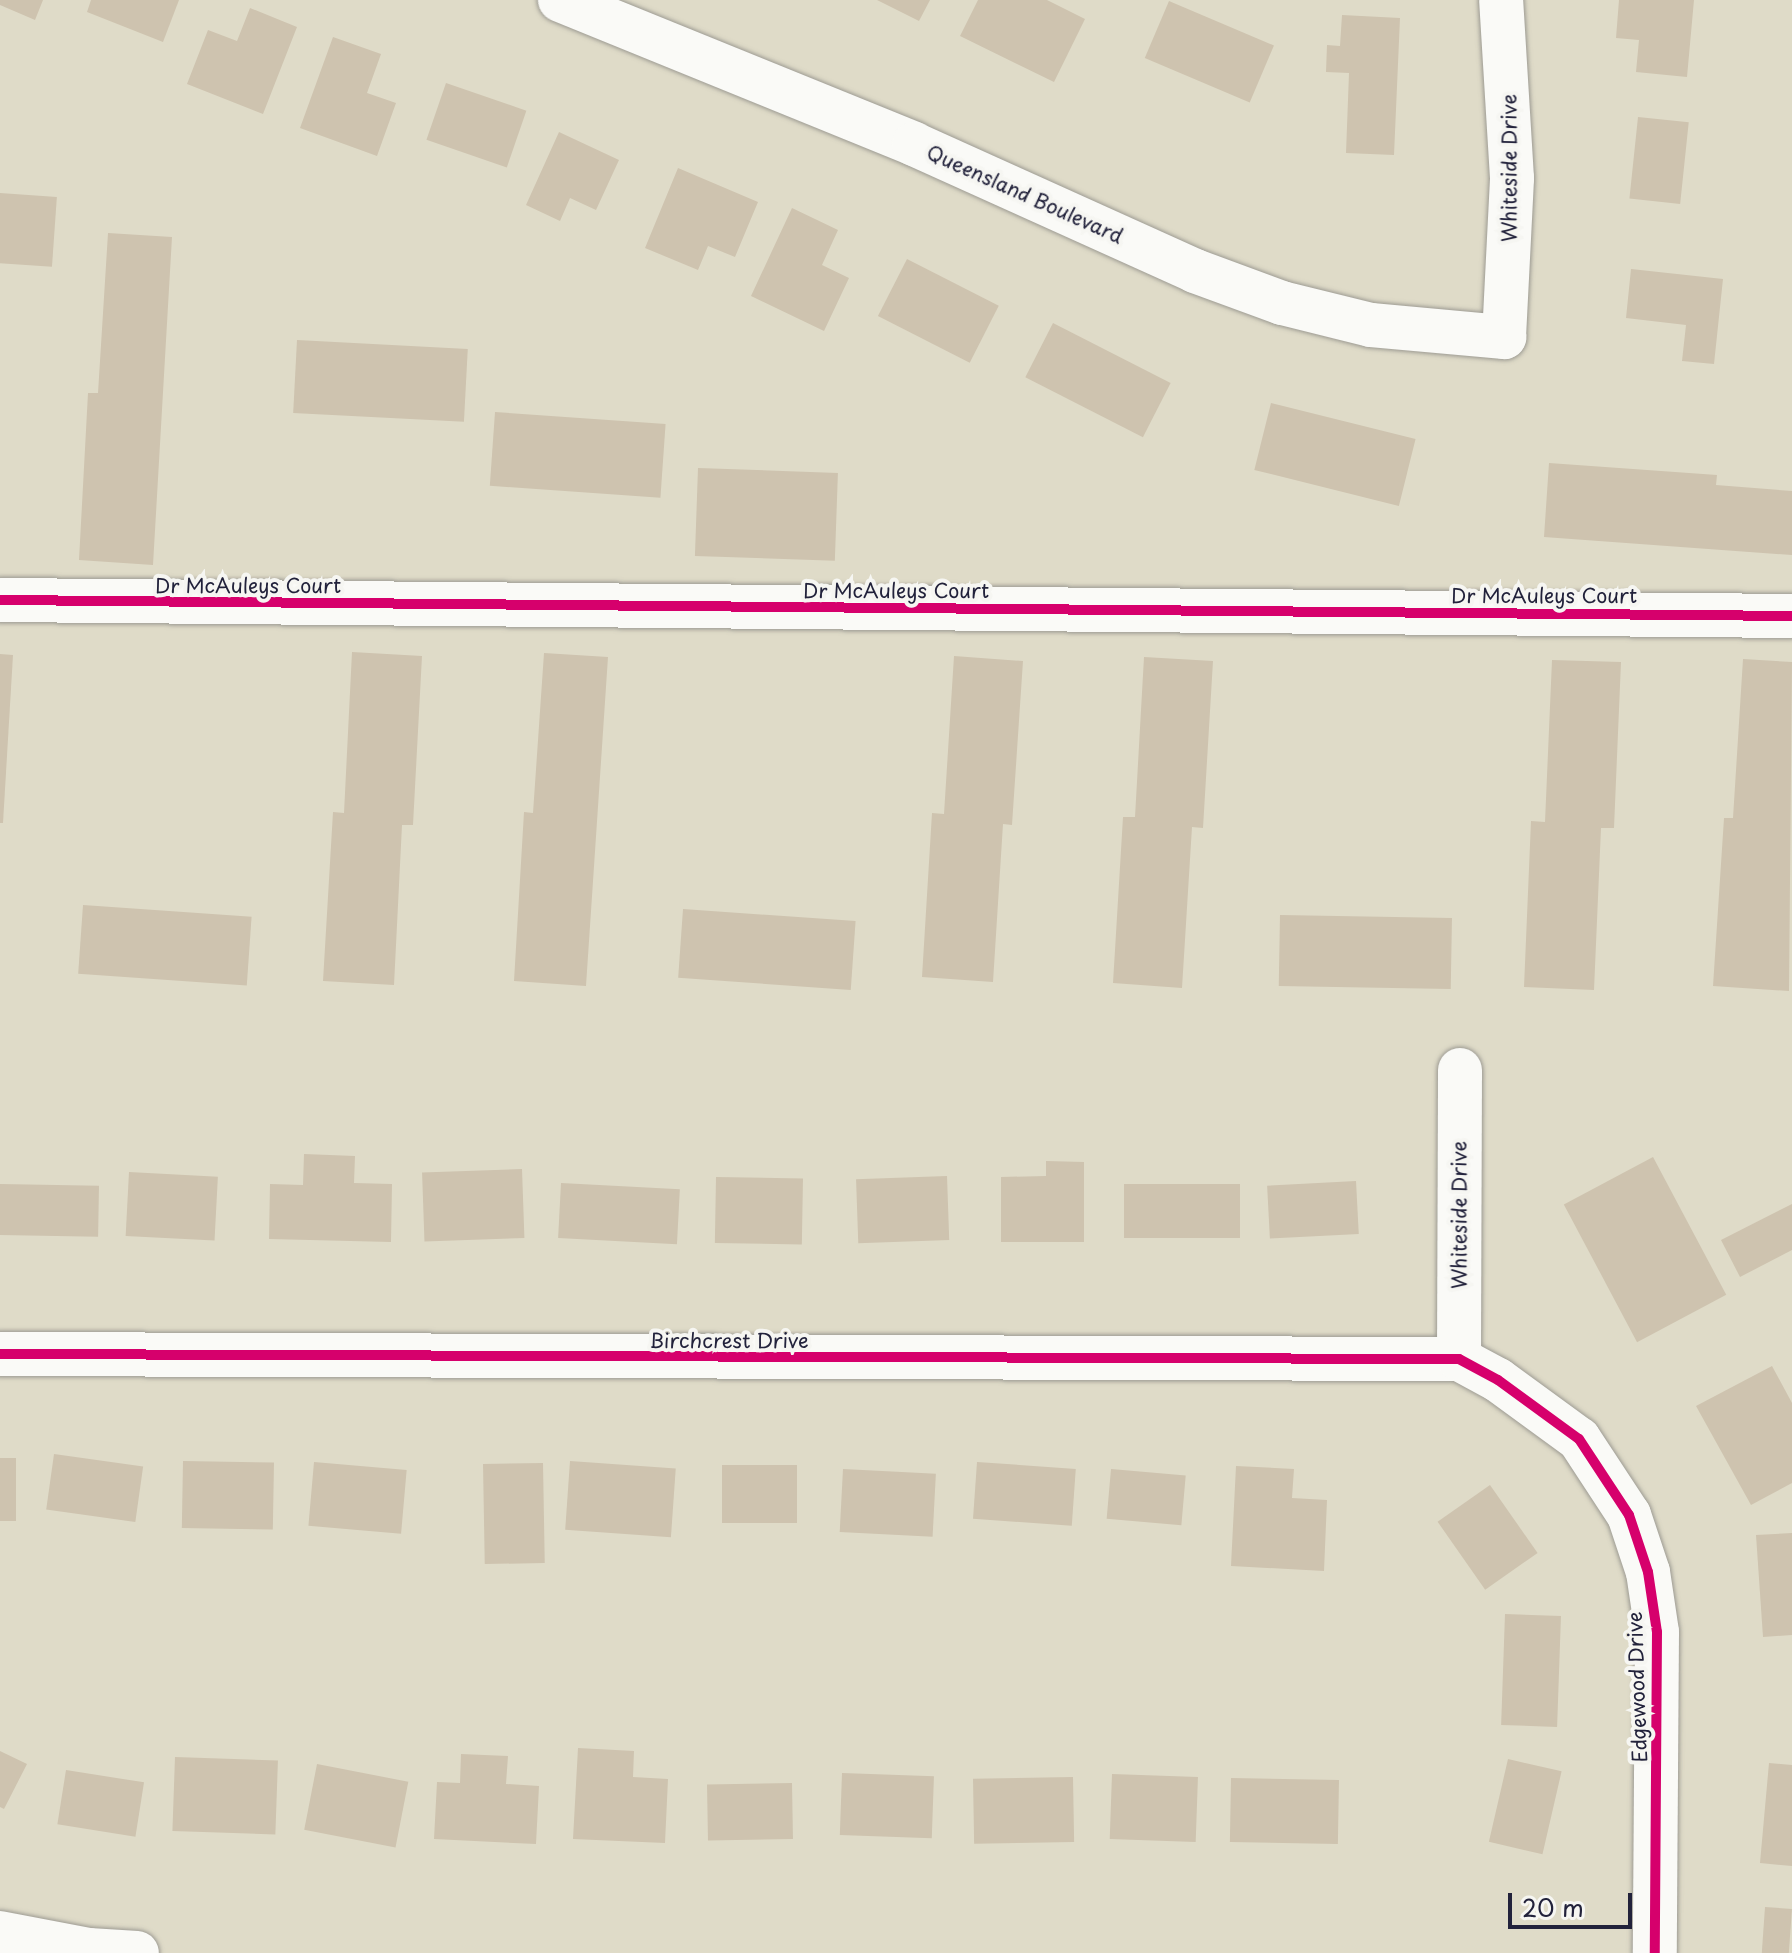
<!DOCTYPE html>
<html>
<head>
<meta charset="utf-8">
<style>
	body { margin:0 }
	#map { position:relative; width:1792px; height:1953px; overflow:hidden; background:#dfdbc8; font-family:"Playpen Sans",sans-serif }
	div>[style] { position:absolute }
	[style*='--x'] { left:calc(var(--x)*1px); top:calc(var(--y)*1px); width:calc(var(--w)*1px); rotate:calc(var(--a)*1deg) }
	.building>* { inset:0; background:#cec3af; transform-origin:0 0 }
	.roads { filter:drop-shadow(0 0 2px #9d9b93) drop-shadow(0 0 2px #9d9b93) }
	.minor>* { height:44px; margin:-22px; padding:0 22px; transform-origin:22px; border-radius:22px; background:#fafaf7 }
	.cycleway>* { height:10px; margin:-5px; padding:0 5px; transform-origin:5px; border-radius:5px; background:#d6006c }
	span { translate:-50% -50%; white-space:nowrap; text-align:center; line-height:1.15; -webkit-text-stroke:8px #f6f6f2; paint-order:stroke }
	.street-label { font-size:20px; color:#22223b }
	.scale { position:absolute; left:1508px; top:1893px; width:124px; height:36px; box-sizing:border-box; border:4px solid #22223b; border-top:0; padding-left:10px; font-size:24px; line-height:28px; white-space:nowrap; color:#22223b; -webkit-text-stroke:6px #f6f6f2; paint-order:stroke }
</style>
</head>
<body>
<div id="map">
	<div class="building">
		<i style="clip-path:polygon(0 0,43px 0,35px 20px,0 5px)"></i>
		<i style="clip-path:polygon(91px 0,179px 0,163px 42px,87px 12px)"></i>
		<i style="clip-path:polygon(877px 0,930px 0,919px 21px)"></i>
		<i style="clip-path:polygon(978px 0,1047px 0,1085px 19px,1054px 82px,960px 36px)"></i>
		<i style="clip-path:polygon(1619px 0,1694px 0,1687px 77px,1636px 72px,1639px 40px,1616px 38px)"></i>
		<i style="left:1169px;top:1px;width:114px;height:62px;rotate:23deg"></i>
		<i style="clip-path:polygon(250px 8px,297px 27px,263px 114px,187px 84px,208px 30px,237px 41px)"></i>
		<i style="clip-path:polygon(1342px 15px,1400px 18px,1394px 155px,1346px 153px,1349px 73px,1326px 72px,1327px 45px,1340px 46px)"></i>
		<i style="clip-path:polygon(333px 37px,381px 54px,367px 93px,396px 103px,377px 156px,300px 128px)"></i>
		<i style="left:446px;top:83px;width:85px;height:60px;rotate:19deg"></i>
		<i style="left:1638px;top:117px;width:51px;height:82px;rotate:6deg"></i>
		<i style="clip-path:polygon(559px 132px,619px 160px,596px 210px,570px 198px,560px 221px,526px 205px)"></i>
		<i style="clip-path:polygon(678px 168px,758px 202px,735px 257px,708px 246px,698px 270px,645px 248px)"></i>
		<i style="left:0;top:193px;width:57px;height:70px;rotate:4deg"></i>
		<i style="clip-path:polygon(792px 208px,838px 230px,822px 265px,849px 278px,824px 331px,751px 296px)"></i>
		<i style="clip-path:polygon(108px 233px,172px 237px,153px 565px,79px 560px,88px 393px,98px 393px)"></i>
		<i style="left:907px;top:259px;width:103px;height:64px;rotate:27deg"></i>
		<i style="clip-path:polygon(1631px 269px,1723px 279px,1714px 364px,1682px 361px,1686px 325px,1626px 318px)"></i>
		<i style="left:1053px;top:323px;width:132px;height:61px;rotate:27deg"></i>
		<i style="left:297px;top:340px;width:171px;height:73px;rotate:3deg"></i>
		<i style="left:1271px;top:403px;width:149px;height:69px;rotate:14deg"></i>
		<i style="left:495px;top:412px;width:171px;height:74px;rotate:4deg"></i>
		<i style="clip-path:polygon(1549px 463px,1717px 475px,1716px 485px,1792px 491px,1792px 555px,1544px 537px)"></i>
		<i style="left:698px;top:468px;width:140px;height:88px;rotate:2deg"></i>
		<i style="clip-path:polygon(352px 652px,422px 656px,413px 825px,402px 825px,394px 985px,323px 981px,333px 812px,344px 813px)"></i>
		<i style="clip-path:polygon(544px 653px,608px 657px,586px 986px,514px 981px,524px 812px,533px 813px)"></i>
		<i style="clip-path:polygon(0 654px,13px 655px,3px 823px,0 823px)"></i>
		<i style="clip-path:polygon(954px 656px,1023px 661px,1012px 825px,1003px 824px,993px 982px,922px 977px,932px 813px,944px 814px)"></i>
		<i style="clip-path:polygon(1144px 657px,1213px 661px,1203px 828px,1192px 827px,1182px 988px,1113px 983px,1123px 817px,1135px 817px)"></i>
		<i style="clip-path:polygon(1743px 659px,1792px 662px,1789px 991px,1713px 986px,1724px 818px,1733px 818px)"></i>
		<i style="clip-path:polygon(1552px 660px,1621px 662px,1614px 828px,1601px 828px,1594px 990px,1524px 987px,1531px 821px,1545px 822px)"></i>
		<i style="left:83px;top:905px;width:169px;height:69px;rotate:4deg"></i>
		<i style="left:683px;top:909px;width:173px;height:69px;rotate:4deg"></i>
		<i style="left:1280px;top:915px;width:172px;height:71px;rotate:1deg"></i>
		<i style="clip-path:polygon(304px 1154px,355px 1156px,354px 1183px,392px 1184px,391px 1242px,269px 1239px,270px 1184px,303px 1185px)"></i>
		<i style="left:1653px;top:1157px;width:156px;height:101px;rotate:62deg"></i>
		<i style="clip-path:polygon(1046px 1161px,1084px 1162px,1084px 1242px,1001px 1242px,1001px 1177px,1046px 1176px)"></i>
		<i style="left:522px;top:1169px;width:69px;height:100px;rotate:88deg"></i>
		<i style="left:129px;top:1172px;width:89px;height:64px;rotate:3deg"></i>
		<i style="left:947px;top:1176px;width:64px;height:91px;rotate:88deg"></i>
		<i style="left:716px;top:1177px;width:87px;height:66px;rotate:1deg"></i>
		<i style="left:1356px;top:1181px;width:53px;height:89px;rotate:87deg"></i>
		<i style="left:561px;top:1183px;width:119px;height:55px;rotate:3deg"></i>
		<i style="left:0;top:1184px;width:99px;height:51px;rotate:1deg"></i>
		<i style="left:1240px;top:1184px;width:54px;height:116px;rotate:90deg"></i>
		<i style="clip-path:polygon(1792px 1204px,1792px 1250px,1740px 1277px,1721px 1240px)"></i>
		<i style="clip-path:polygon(1772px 1366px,1792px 1403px,1792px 1483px,1751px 1505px,1696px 1406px)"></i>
		<i style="left:54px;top:1454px;width:90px;height:56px;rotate:8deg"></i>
		<i style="left:0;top:1458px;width:16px;height:63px"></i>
		<i style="left:183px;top:1461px;width:91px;height:67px;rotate:1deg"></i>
		<i style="left:570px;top:1461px;width:106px;height:69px;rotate:4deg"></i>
		<i style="left:314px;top:1462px;width:93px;height:64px;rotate:5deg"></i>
		<i style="left:977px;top:1462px;width:99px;height:57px;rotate:4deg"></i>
		<i style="left:543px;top:1463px;width:100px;height:60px;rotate:89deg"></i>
		<i style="left:797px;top:1465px;width:58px;height:75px;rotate:90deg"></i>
		<i style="clip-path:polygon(1236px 1466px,1294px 1469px,1292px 1498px,1327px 1500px,1324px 1571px,1231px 1566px)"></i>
		<i style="left:843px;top:1469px;width:93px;height:63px;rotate:3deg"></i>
		<i style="left:1111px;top:1469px;width:75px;height:50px;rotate:5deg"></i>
		<i style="left:1490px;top:1485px;width:83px;height:64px;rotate:55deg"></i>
		<i style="clip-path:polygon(1792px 1533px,1792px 1635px,1763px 1637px,1756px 1535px)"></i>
		<i style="left:1505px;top:1614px;width:56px;height:111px;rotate:2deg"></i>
		<i style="clip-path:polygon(578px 1748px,634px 1751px,633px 1777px,668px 1779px,665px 1843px,573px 1839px)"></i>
		<i style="clip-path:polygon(0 1751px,27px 1764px,4px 1809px,0 1807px)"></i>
		<i style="clip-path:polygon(461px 1754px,508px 1756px,506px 1784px,539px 1786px,536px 1844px,434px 1839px,437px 1782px,460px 1783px)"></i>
		<i style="left:175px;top:1757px;width:103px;height:74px;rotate:2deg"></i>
		<i style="left:1508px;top:1759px;width:55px;height:85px;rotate:13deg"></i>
		<i style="clip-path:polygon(1769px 1763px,1792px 1765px,1792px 1866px,1760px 1863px)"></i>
		<i style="left:317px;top:1764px;width:93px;height:67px;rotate:11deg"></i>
		<i style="left:66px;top:1770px;width:79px;height:55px;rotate:9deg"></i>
		<i style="left:842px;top:1773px;width:92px;height:62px;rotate:2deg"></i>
		<i style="left:1112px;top:1774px;width:86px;height:65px;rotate:2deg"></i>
		<i style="left:1073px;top:1777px;width:65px;height:100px;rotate:89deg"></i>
		<i style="left:1231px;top:1778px;width:108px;height:64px;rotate:1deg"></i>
		<i style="left:792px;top:1783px;width:56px;height:85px;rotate:89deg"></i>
		<i style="left:1765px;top:1907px;width:27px;height:46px;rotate:4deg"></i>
	</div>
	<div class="roads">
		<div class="minor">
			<i style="--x:560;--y:0;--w:382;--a:22.1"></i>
			<i style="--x:914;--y:144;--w:308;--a:24.3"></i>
			<i style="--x:1195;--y:271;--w:93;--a:20.2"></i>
			<i style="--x:1282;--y:303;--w:92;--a:13.9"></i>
			<i style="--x:1371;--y:325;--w:134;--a:5.2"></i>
			<i style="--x:1504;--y:337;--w:159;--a:-87.1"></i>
			<i style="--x:1512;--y:178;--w:178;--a:-93.5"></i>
			<i style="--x:0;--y:600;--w:1792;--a:0.51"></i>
			<i style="--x:0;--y:1354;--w:1459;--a:0.2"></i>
			<i style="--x:1459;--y:1359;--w:44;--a:28.3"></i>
			<i style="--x:1498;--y:1380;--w:100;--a:36.1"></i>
			<i style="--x:1579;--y:1439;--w:91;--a:56.7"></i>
			<i style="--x:1629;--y:1515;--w:60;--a:71.6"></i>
			<i style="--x:1648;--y:1572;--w:61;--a:81.5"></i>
			<i style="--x:1657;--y:1632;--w:321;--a:90.4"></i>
			<i style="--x:1459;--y:1359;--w:289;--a:-89.8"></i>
			<i style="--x:0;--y:1933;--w:91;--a:10.8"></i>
			<i style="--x:89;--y:1950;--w:48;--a:3.6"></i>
		</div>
	</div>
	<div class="cycleway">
		<i style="--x:0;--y:600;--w:1792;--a:0.51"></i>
		<i style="--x:0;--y:1354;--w:1459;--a:0.2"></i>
		<i style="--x:1459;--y:1359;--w:44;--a:28.3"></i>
		<i style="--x:1498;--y:1380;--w:100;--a:36.1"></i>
		<i style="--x:1579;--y:1439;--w:91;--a:56.7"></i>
		<i style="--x:1629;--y:1515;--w:60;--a:71.6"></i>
		<i style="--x:1648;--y:1572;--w:61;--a:81.5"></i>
		<i style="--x:1657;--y:1632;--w:321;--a:90.4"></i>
	</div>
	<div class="street-label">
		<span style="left:1509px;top:168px;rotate:-90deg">Whiteside Drive</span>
		<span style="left:1025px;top:194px;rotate:24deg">Queensland Boulevard</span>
		<span style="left:248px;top:585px">Dr McAuleys Court</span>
		<span style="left:896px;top:590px">Dr McAuleys Court</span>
		<span style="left:1544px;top:595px">Dr McAuleys Court</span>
		<span style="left:1459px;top:1215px;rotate:-90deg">Whiteside Drive</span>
		<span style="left:729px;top:1340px">Birchcrest Drive</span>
		<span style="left:1637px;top:1687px;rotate:-92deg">Edgewood Drive</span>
	</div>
	<div class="scale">20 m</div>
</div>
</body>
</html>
